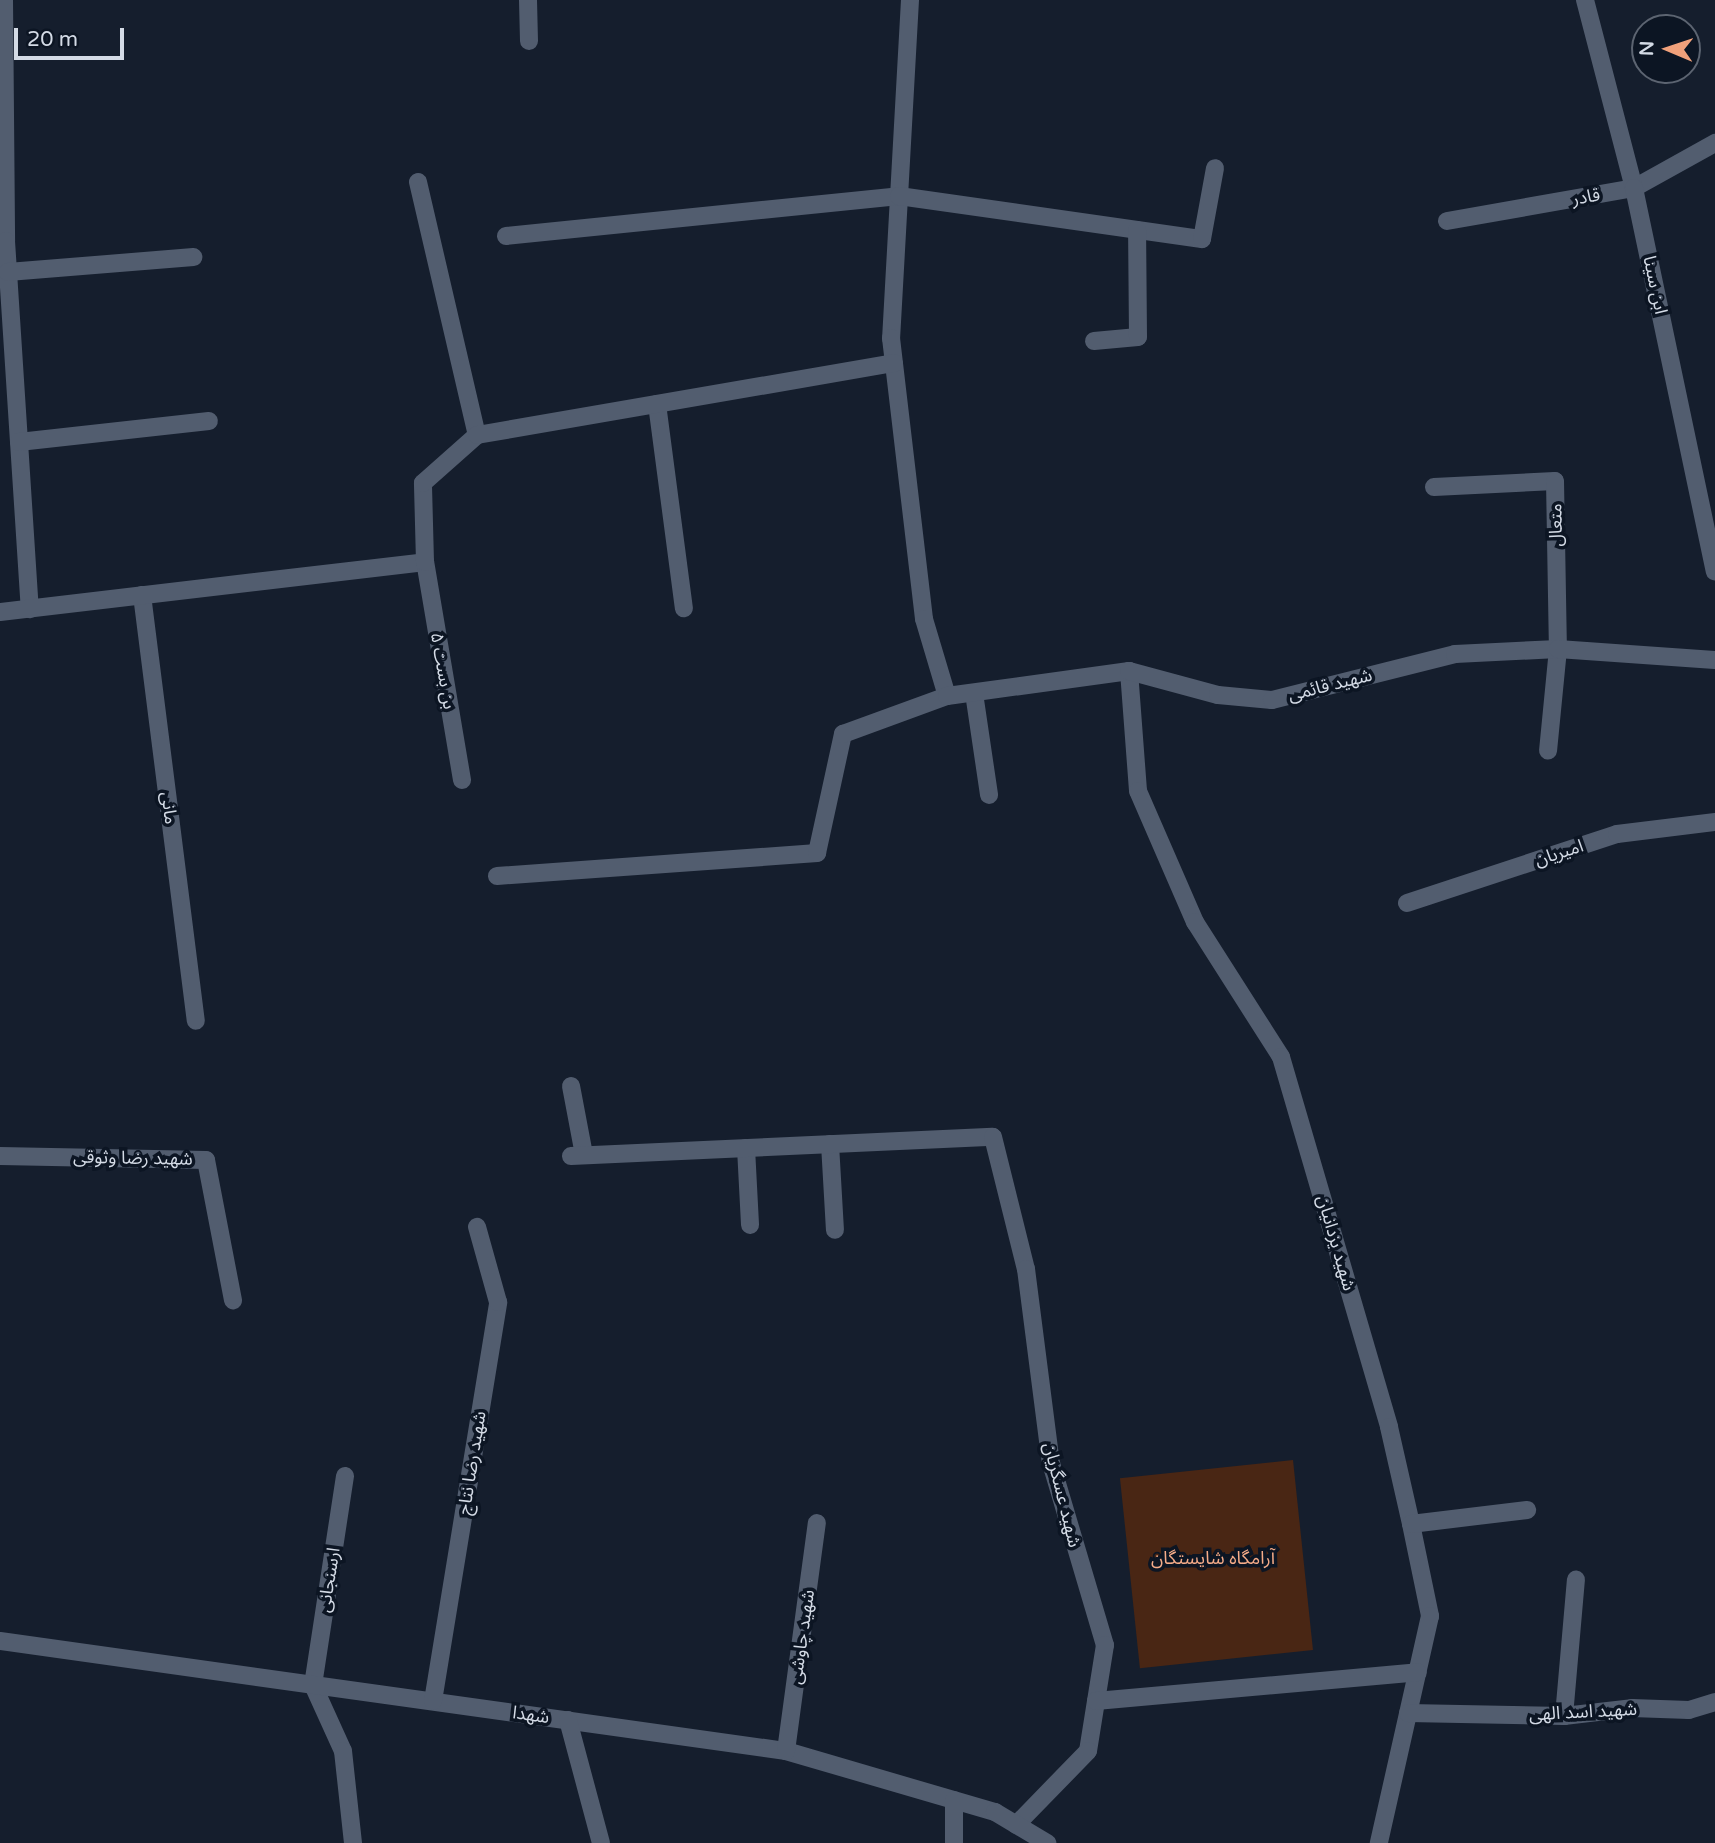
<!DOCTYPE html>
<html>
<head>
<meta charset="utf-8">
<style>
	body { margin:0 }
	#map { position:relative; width:1715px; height:1843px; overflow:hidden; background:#151e2d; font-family:"Varela Round","Noto Sans Arabic",sans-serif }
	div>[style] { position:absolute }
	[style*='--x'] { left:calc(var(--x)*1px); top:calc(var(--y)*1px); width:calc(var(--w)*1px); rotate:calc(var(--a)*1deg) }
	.green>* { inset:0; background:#492614; transform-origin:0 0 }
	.minor>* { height:18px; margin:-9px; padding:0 9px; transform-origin:9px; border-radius:9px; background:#525d6f }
	.secondary>* { height:18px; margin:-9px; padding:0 9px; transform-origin:9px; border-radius:9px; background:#525d6f }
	span { translate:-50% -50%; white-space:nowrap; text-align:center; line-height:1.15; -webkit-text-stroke:7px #0c1523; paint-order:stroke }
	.street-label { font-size:18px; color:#d4dbe6 }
	.park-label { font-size:18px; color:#f6ac89 }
	.north { position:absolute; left:1631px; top:14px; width:70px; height:70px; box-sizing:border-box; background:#0c1523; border:2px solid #5c6471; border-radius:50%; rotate:272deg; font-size:19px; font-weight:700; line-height:28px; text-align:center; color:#d4dbe6 }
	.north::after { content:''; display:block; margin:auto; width:24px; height:32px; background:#f1a17b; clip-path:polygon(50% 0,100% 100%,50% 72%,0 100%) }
	.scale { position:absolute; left:14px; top:28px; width:110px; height:32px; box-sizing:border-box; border:4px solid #d4dbe6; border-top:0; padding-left:9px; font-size:21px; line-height:24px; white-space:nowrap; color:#d4dbe6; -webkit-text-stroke:5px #0c1523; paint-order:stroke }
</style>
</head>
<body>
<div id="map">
	<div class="green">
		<i style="left:1293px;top:1460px;width:191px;height:174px;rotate:84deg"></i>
	</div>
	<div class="minor">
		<i style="--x:4;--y:0;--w:241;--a:89.5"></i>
		<i style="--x:6;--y:241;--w:369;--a:86.3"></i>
		<i style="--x:528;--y:0;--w:41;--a:88.6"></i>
		<i style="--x:910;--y:0;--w:339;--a:93.2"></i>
		<i style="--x:891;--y:338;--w:283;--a:83.3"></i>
		<i style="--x:924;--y:619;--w:80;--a:73.4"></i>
		<i style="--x:418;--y:182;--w:260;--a:76.9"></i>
		<i style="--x:1447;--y:221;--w:190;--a:-10"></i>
		<i style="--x:1634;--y:188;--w:93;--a:-29.1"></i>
		<i style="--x:506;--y:236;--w:395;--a:-5.8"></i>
		<i style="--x:899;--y:196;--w:306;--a:8.1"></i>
		<i style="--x:1202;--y:239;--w:72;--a:-79.6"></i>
		<i style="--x:8;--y:272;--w:186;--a:-4.6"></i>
		<i style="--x:1094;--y:341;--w:44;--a:-5.2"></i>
		<i style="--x:1138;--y:337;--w:107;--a:-90.5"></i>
		<i style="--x:657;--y:404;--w:206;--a:82.5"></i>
		<i style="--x:19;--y:442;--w:191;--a:-6.3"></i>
		<i style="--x:1434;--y:487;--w:121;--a:-2.8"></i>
		<i style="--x:1555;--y:481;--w:168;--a:89"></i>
		<i style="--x:1558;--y:649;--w:102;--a:95.6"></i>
		<i style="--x:142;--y:595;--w:429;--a:82.8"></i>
		<i style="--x:0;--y:612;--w:428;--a:-6.7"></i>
		<i style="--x:1129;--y:671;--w:120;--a:85.7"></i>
		<i style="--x:1138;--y:791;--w:143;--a:66.5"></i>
		<i style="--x:1195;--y:922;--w:160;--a:57.5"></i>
		<i style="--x:1281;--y:1057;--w:385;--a:73.7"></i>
		<i style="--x:1389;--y:1427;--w:99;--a:77.2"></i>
		<i style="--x:1411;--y:1524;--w:94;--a:78.3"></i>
		<i style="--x:1430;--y:1616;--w:233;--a:102.7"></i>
		<i style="--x:974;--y:693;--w:103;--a:81.6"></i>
		<i style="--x:462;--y:780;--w:221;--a:-99.6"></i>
		<i style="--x:425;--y:562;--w:79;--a:-91.5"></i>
		<i style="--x:423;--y:483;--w:72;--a:-41.6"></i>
		<i style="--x:477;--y:435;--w:423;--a:-9.8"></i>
		<i style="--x:497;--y:876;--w:321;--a:-4.1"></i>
		<i style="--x:817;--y:853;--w:122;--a:-77.7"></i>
		<i style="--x:843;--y:734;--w:111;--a:-20.1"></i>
		<i style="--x:947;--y:696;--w:184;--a:-7.8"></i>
		<i style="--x:1129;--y:671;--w:92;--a:15.1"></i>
		<i style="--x:1218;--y:695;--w:54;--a:5.3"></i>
		<i style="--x:1272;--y:700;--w:189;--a:-14.1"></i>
		<i style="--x:1455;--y:654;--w:103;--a:-2.8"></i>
		<i style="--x:1558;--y:649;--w:157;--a:4"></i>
		<i style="--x:1407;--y:903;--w:221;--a:-18.2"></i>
		<i style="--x:1617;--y:834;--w:99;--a:-7"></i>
		<i style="--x:571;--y:1086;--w:70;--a:79.3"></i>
		<i style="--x:830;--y:1144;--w:86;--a:86.7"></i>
		<i style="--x:746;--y:1148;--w:77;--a:87"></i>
		<i style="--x:0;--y:1156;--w:206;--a:1.1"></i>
		<i style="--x:206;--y:1160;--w:143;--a:79.1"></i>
		<i style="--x:571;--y:1156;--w:422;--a:-2.6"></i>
		<i style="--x:993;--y:1137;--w:136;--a:76"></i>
		<i style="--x:1026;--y:1269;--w:196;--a:82.7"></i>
		<i style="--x:1051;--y:1463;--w:190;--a:73.5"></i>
		<i style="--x:1105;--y:1645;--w:107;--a:99.1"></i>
		<i style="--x:1088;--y:1751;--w:103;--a:134.2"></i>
		<i style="--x:345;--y:1476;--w:211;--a:98.7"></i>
		<i style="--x:313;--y:1685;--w:72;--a:65.6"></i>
		<i style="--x:343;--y:1751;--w:93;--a:83.8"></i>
		<i style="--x:1411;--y:1524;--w:117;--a:-6.9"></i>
		<i style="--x:0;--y:1641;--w:794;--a:7.97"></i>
		<i style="--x:786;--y:1751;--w:218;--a:16.3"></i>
		<i style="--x:995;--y:1812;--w:61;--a:30.8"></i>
		<i style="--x:433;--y:1701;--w:404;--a:-80.7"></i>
		<i style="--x:498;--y:1302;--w:78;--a:-105.6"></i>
		<i style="--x:1096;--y:1701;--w:323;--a:-5.1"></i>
		<i style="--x:1408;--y:1713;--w:156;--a:1.1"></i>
		<i style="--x:1564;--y:1716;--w:68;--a:-6.7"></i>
		<i style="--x:1632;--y:1708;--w:57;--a:2"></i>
		<i style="--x:1689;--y:1710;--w:27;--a:-17"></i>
		<i style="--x:1564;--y:1716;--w:137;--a:-85"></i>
		<i style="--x:568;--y:1720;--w:127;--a:75"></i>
		<i style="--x:786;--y:1751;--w:230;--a:-82.3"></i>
		<i style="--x:954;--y:1843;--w:43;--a:-90"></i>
	</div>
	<div class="secondary">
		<i style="--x:1585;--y:0;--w:194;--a:75.4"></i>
		<i style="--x:1634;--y:188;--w:392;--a:78.1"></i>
	</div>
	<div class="street-label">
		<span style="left:1586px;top:197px;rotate:-10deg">قادر</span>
		<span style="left:1655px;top:285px;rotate:78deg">ابن سینا</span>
		<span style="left:1556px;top:525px;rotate:-91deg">متعال</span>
		<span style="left:443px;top:671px;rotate:80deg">بن بست ۵</span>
		<span style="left:1330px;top:685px;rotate:-14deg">شهید قائمی</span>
		<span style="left:169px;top:808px;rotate:83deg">مانی</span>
		<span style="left:1559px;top:853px;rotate:-18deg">امیریان</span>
		<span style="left:133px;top:1158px;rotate:1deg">شهید رضا وثوقی</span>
		<span style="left:1336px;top:1243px;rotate:74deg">شهید یزدانیان</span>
		<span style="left:472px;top:1463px;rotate:-81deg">شهید رضا نتاج</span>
		<span style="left:1062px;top:1495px;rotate:76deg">شهید عسگریان</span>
		<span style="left:329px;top:1580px;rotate:-81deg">ارسنجانی</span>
		<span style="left:802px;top:1637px;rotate:-82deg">شهید چاوشی</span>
		<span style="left:1583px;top:1712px;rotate:-3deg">شهید اسد الهی</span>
		<span style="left:531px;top:1715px;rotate:8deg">شهدا</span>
	</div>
	<div class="park-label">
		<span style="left:1213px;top:1558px">آرامگاه شایستگان</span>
	</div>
	<div class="north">N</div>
	<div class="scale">20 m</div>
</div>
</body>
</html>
